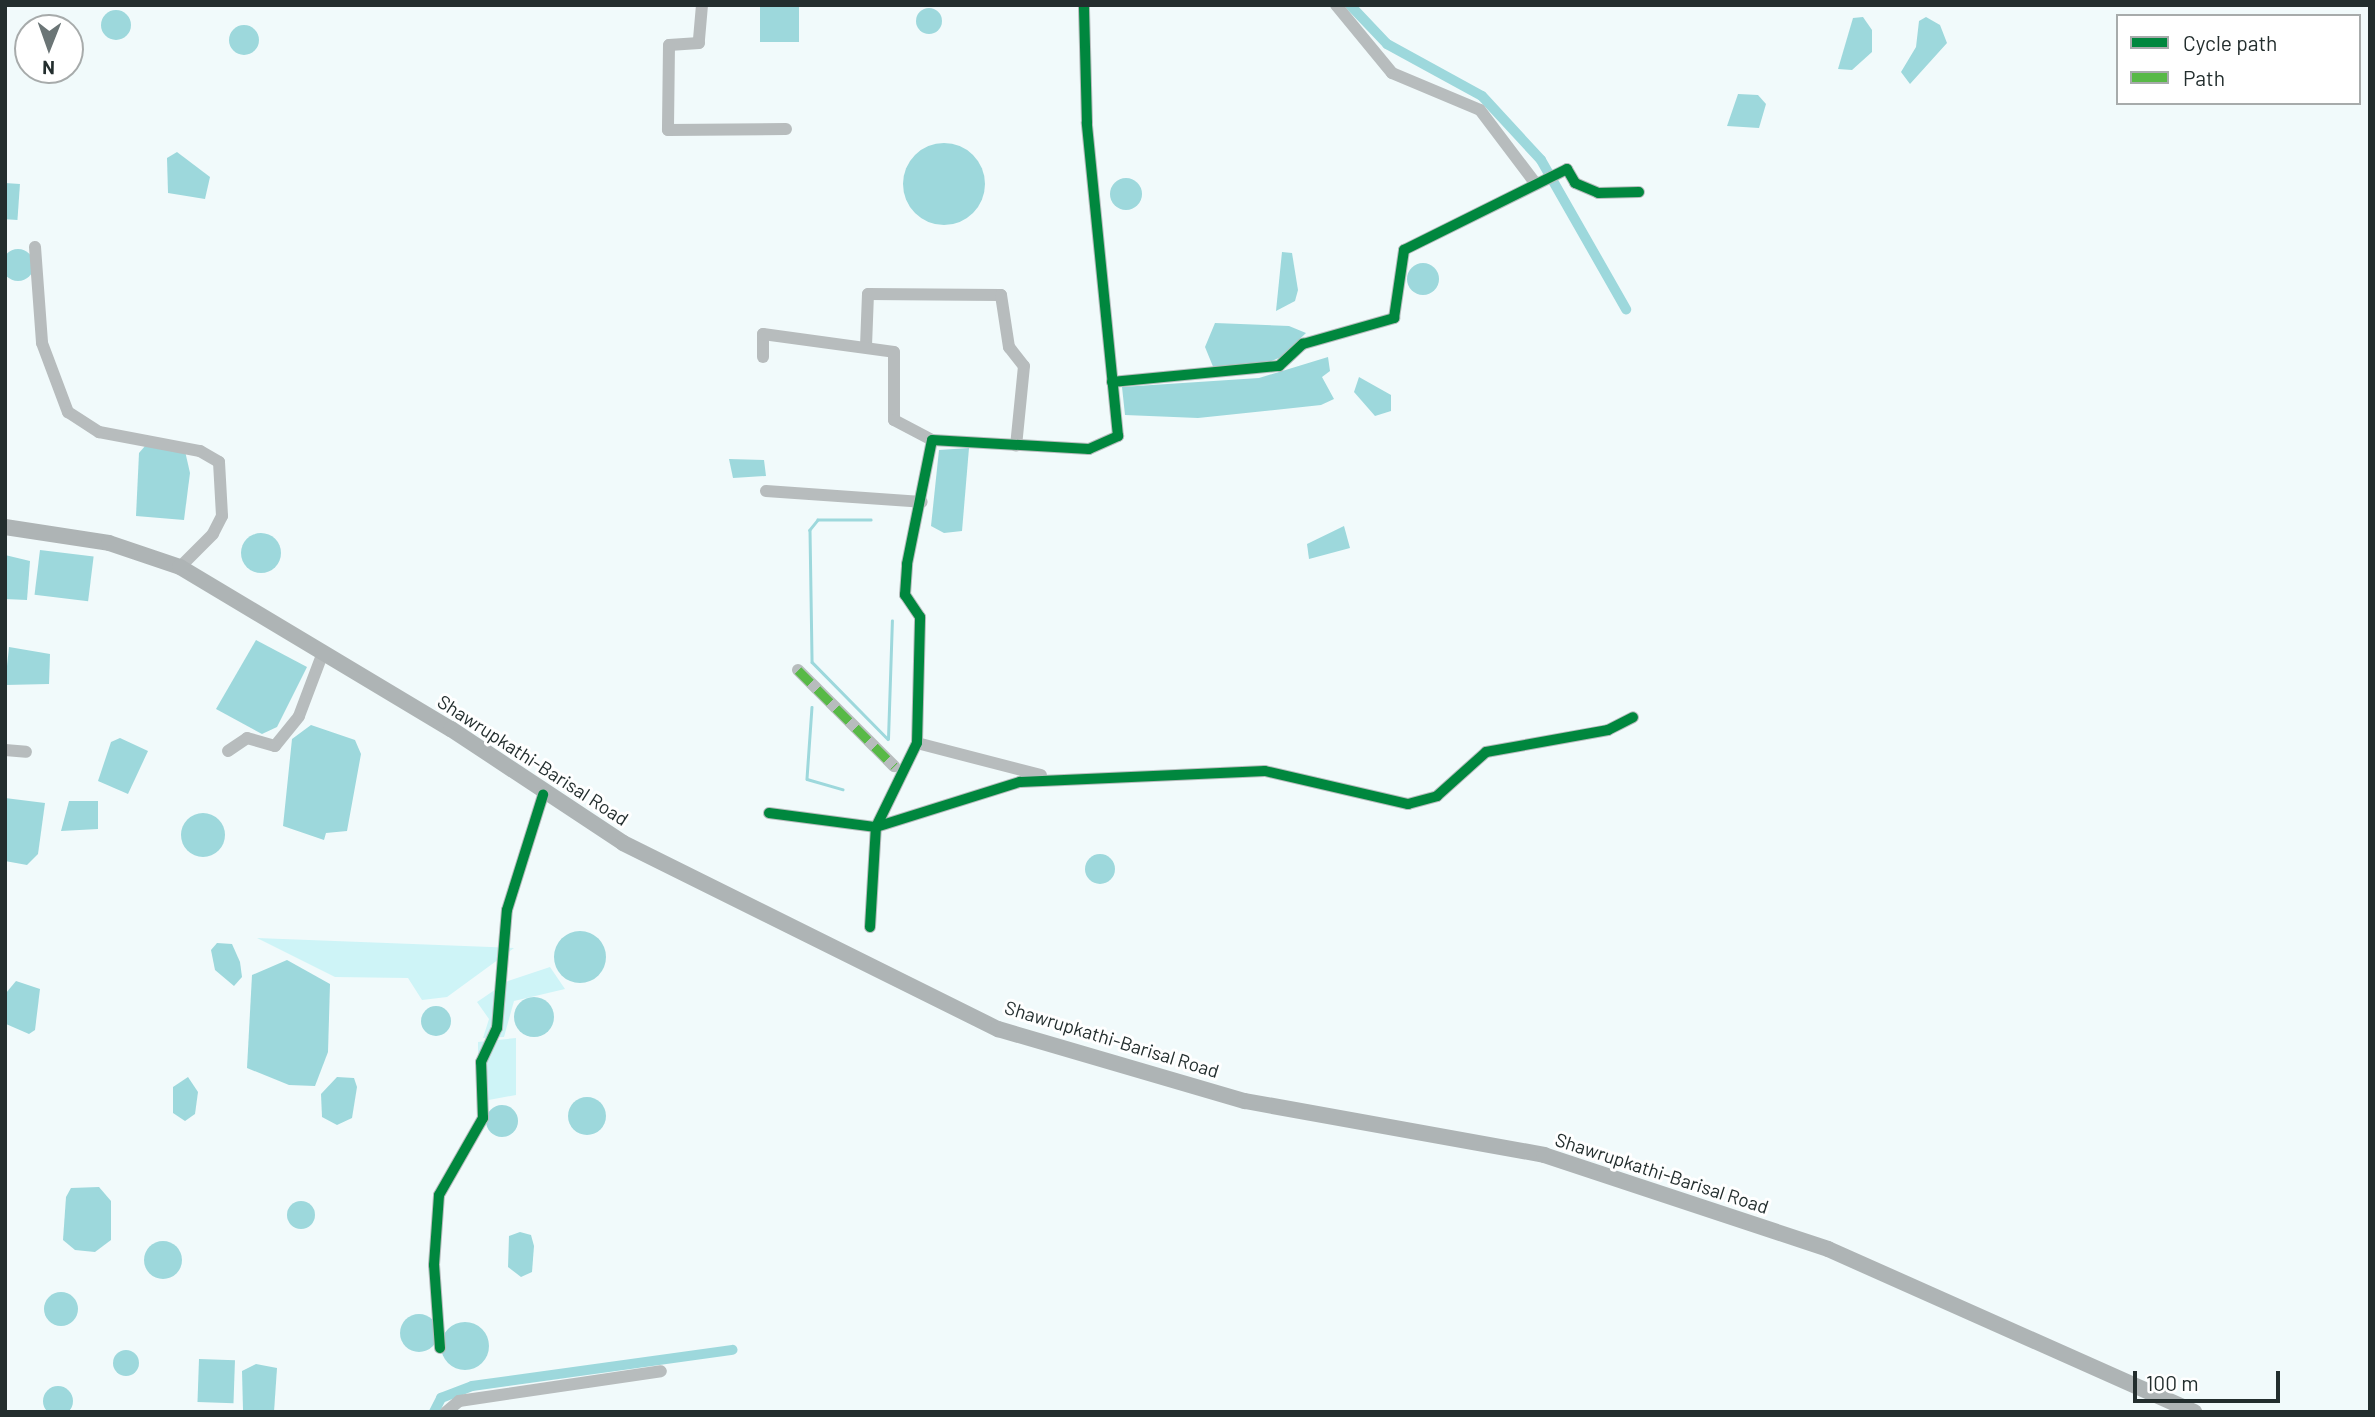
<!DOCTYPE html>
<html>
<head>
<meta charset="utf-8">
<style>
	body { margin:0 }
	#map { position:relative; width:2375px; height:1417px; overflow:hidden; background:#f1fafb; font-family:Barlow,sans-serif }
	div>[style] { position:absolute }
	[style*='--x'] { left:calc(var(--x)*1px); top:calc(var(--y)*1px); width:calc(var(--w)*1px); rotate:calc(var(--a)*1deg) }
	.green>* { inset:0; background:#cef4f7 }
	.water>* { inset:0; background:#9dd8dc; transform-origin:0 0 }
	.round { border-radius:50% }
	.stream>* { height:2.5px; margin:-1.25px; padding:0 1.25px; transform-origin:1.25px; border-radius:1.25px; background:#9dd8dc }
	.canal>* { height:10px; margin:-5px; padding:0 5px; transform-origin:5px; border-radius:5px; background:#9dd8dc }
	.minor>* { height:12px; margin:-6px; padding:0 6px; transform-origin:6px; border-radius:6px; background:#b7bcbd }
	.major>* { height:16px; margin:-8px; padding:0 8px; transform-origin:8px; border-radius:8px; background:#aeb4b5 }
	.quiet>* { height:9px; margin-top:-4.5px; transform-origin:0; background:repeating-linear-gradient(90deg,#58b947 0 18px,transparent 0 27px) }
	.cycleway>* { height:10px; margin:-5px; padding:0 5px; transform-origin:5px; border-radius:5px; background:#00873e }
	span { translate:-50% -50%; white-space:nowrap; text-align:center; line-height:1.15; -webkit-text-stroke:6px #fff; paint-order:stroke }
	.street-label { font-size:19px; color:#232e2e }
	.frame { position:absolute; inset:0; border:7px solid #232e2e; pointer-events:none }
	.legend { position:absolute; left:2116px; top:14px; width:245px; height:91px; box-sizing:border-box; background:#fff; border:2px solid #a7abab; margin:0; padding:9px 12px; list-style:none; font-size:21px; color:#232e2e }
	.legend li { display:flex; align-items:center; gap:14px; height:35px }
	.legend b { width:35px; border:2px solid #a7abab }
	.north { position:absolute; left:14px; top:14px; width:70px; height:70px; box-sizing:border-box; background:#fff; border:2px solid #a7abab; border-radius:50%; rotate:181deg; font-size:19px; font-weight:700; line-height:28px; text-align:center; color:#232e2e }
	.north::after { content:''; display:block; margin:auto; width:24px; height:32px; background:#6b7576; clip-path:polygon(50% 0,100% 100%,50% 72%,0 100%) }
	.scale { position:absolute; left:2133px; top:1371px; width:147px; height:32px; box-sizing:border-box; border:4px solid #232e2e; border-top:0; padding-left:9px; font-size:21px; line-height:24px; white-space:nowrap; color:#232e2e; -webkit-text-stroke:5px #fff; paint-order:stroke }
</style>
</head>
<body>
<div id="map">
	<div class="green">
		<i style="clip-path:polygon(257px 938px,514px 948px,447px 997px,422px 1000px,408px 978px,335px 977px)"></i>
		<i style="clip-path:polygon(550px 967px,565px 989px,514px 1001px,504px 1037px,483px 1038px,489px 1019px,477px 1002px,508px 981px)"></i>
		<i style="clip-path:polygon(516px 1038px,516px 1095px,478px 1102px,478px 1042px)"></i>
	</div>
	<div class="water">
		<i style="left:760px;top:5px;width:39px;height:37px"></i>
		<i class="round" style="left:916px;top:8px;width:26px;height:26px"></i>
		<i class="round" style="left:101px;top:10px;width:30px;height:30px"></i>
		<i style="clip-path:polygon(1863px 17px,1872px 30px,1872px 52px,1852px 70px,1838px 69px,1853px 18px)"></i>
		<i style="clip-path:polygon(1926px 17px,1940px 25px,1947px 43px,1910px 84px,1901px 72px,1916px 47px,1919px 21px)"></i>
		<i class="round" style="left:229px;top:25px;width:30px;height:30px"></i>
		<i style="clip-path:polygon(1738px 94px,1758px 95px,1766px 104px,1759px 128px,1727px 126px)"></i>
		<i class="round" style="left:903px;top:143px;width:82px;height:82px"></i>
		<i style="clip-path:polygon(177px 152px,210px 177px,205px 199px,168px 193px,167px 158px)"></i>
		<i class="round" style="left:1110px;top:178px;width:32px;height:32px"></i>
		<i style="left:5px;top:183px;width:15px;height:36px;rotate:4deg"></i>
		<i class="round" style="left:2px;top:249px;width:32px;height:32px"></i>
		<i style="clip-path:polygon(1282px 252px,1292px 253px,1298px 290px,1295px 301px,1276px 311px)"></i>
		<i class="round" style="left:1407px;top:263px;width:32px;height:32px"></i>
		<i style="clip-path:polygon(1215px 323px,1289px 326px,1306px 333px,1281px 357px,1258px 367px,1214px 369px,1205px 347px)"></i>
		<i style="clip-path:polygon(1328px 357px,1330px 371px,1322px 377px,1334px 399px,1321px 405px,1198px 418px,1125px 415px,1122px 387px,1259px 378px)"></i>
		<i style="clip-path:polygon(1359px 377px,1391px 395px,1391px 411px,1375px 416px,1354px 392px)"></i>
		<i style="clip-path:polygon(145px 446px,185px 451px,190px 473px,184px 520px,136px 516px,139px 453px)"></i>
		<i style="clip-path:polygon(969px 448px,962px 531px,944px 533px,931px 526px,939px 450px)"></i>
		<i style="clip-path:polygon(729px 459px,764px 460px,766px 476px,733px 478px)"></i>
		<i style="clip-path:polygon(1344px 526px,1350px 548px,1309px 559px,1307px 544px)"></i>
		<i class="round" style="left:241px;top:533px;width:40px;height:40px"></i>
		<i style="left:40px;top:550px;width:54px;height:45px;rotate:7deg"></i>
		<i style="clip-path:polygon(5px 555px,30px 561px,27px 600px,5px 599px)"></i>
		<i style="clip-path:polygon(256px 640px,307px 667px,277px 727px,262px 734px,216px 709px)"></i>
		<i style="clip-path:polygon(9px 647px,50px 654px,49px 684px,5px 685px)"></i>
		<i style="clip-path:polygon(311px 725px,355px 740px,361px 754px,347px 831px,326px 833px,324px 840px,283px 826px,292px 739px)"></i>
		<i style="clip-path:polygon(120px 738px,148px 751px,128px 794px,98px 781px,111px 742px)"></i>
		<i style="clip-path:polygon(5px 798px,45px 803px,38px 854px,27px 865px,5px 861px)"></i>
		<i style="clip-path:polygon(69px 801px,98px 801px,98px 829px,61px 831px)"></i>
		<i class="round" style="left:181px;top:813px;width:44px;height:44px"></i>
		<i class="round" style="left:1085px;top:854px;width:30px;height:30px"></i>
		<i class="round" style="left:554px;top:931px;width:52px;height:52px"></i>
		<i style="clip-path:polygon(217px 943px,232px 944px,240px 962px,242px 977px,234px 986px,215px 970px,211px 950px)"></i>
		<i style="clip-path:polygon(287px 960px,330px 984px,328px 1052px,315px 1086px,289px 1085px,247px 1068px,252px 975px)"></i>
		<i style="clip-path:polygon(16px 981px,40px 989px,35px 1030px,29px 1034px,6px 1024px,6px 993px)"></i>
		<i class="round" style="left:514px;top:997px;width:40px;height:40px"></i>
		<i class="round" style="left:421px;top:1006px;width:30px;height:30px"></i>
		<i style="clip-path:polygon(188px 1077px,198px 1092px,195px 1114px,185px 1121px,173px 1113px,173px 1087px)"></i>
		<i style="clip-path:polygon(337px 1077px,354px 1078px,357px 1087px,352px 1118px,337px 1125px,322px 1117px,321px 1094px)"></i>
		<i class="round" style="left:568px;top:1097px;width:38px;height:38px"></i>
		<i class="round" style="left:486px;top:1105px;width:32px;height:32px"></i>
		<i style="clip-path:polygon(99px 1187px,111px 1201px,111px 1240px,95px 1252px,75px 1250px,63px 1240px,66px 1197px,71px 1188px)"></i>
		<i class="round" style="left:287px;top:1201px;width:28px;height:28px"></i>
		<i style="clip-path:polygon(520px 1232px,531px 1235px,534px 1246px,532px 1272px,521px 1277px,508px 1267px,509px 1236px)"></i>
		<i class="round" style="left:144px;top:1241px;width:38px;height:38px"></i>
		<i class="round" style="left:44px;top:1292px;width:34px;height:34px"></i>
		<i class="round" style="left:400px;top:1314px;width:38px;height:38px"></i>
		<i class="round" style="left:441px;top:1322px;width:48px;height:48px"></i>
		<i class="round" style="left:113px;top:1350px;width:26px;height:26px"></i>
		<i style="left:199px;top:1359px;width:36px;height:43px;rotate:2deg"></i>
		<i style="clip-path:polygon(256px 1364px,277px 1368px,274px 1412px,243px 1410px,242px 1371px)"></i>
		<i class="round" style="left:43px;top:1386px;width:30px;height:30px"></i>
	</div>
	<div class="stream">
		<i style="--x:871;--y:520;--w:53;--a:180"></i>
		<i style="--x:818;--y:520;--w:13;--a:129"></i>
		<i style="--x:810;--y:530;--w:132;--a:89.1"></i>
		<i style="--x:812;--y:662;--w:108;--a:45.4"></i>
		<i style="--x:888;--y:739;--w:118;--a:-88.1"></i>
		<i style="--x:812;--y:707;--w:72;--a:94"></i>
		<i style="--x:807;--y:779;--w:37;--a:16"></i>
	</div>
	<div class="canal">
		<i style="--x:1350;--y:5;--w:54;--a:46.5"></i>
		<i style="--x:1387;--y:44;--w:108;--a:28.7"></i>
		<i style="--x:1482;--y:96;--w:87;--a:47.3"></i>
		<i style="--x:1541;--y:160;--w:172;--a:60.3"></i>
		<i style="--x:434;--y:1412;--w:16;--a:-63"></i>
		<i style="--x:441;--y:1398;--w:33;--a:-21"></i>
		<i style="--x:472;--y:1386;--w:263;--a:-7.9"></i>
	</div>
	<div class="minor">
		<i style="--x:702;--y:5;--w:38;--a:95"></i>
		<i style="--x:699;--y:43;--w:30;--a:176"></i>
		<i style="--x:669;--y:45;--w:85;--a:90.7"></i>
		<i style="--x:668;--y:130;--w:118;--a:-0.5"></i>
		<i style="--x:1336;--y:5;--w:88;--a:50.5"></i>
		<i style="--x:1392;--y:73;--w:95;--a:22.8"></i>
		<i style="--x:1480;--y:110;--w:93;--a:52.9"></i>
		<i style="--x:35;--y:247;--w:96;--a:85.8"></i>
		<i style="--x:42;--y:343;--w:74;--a:69.4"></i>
		<i style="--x:68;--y:412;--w:37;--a:33"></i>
		<i style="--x:99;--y:432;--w:103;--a:10.7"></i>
		<i style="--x:200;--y:451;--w:22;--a:30"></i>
		<i style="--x:219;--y:462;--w:54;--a:86.8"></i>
		<i style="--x:222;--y:516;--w:20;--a:117"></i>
		<i style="--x:213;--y:534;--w:47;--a:135"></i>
		<i style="--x:866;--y:346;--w:52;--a:-87.8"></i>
		<i style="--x:868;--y:294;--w:133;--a:0.4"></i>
		<i style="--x:1001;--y:295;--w:53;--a:81.3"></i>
		<i style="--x:1009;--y:347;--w:24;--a:52"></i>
		<i style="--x:1024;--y:366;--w:80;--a:95.7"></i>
		<i style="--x:763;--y:357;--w:23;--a:-90"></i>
		<i style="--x:763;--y:334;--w:132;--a:7.8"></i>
		<i style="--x:894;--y:352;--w:68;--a:90"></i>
		<i style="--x:894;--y:420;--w:43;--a:27.8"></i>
		<i style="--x:1112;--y:382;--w:168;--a:-5.5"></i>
		<i style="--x:1279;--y:366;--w:33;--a:-43"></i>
		<i style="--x:1303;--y:344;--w:95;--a:-15.9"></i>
		<i style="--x:1394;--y:318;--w:69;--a:-81.6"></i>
		<i style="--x:1404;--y:250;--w:182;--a:-26.4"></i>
		<i style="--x:1567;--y:169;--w:16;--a:60"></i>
		<i style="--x:1575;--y:183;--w:25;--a:23"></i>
		<i style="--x:1598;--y:193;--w:41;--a:-1.4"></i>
		<i style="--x:766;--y:491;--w:156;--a:4"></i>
		<i style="--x:798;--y:670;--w:136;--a:45"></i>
		<i style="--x:917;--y:743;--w:128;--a:14.5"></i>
		<i style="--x:5;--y:750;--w:21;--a:5"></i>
		<i style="--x:228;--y:751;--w:23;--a:-34"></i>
		<i style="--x:247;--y:738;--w:29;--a:16"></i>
		<i style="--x:275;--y:746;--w:38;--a:-51"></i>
		<i style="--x:299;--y:716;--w:65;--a:-69.3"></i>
		<i style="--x:769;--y:813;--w:108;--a:7.5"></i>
		<i style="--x:876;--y:827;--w:93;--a:-64"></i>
		<i style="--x:917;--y:743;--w:126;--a:-88.6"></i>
		<i style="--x:920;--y:617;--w:27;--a:-124"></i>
		<i style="--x:905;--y:595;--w:31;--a:-86"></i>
		<i style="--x:907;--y:564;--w:126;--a:-78.6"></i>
		<i style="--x:932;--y:440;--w:157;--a:3.3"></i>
		<i style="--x:1089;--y:449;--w:32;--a:-24"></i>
		<i style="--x:1118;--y:436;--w:315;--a:-95.7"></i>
		<i style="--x:1087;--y:123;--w:118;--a:-91.5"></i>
		<i style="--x:870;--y:927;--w:100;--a:-86.6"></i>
		<i style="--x:876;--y:827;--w:151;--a:-17.4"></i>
		<i style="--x:1020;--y:782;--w:245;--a:-2.6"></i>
		<i style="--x:1265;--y:771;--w:147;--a:13"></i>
		<i style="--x:1408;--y:804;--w:30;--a:-15"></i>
		<i style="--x:1437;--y:796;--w:66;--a:-41.9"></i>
		<i style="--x:1486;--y:752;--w:124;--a:-10.2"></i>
		<i style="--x:1608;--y:730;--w:28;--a:-27"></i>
		<i style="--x:440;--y:1348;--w:83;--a:-94.1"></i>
		<i style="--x:434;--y:1265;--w:70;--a:-85.9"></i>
		<i style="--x:439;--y:1195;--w:89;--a:-60.3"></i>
		<i style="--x:483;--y:1118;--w:56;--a:-92"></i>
		<i style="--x:481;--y:1062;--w:38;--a:-65"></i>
		<i style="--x:497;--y:1028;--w:118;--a:-85.2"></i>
		<i style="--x:507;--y:910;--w:121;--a:-72.6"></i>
		<i style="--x:446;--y:1412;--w:17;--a:-40"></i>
		<i style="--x:459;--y:1401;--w:204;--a:-8.4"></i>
	</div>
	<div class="major">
		<i style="--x:5;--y:527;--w:105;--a:8.7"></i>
		<i style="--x:109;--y:543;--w:75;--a:18.7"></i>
		<i style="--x:180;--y:567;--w:316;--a:30.9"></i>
		<i style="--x:451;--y:729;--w:206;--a:33.5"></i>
		<i style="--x:623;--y:843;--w:419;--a:26.4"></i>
		<i style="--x:998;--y:1029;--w:257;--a:16.3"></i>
		<i style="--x:1245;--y:1101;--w:304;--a:10.2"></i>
		<i style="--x:1544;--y:1155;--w:299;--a:18.3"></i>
		<i style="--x:1828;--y:1249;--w:401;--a:24"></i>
	</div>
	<div class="quiet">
		<i style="--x:798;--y:670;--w:136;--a:45"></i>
	</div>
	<div class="cycleway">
		<i style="--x:1112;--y:382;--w:168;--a:-5.5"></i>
		<i style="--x:1279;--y:366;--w:33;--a:-43"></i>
		<i style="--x:1303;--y:344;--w:95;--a:-15.9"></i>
		<i style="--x:1394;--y:318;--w:69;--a:-81.6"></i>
		<i style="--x:1404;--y:250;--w:182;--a:-26.4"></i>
		<i style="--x:1567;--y:169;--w:16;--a:60"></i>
		<i style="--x:1575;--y:183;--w:25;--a:23"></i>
		<i style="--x:1598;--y:193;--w:41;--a:-1.4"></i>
		<i style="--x:769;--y:813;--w:108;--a:7.5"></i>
		<i style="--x:876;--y:827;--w:93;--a:-64"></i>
		<i style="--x:917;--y:743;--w:126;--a:-88.6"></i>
		<i style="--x:920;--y:617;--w:27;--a:-124"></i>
		<i style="--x:905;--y:595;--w:31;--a:-86"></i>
		<i style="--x:907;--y:564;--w:126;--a:-78.6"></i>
		<i style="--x:932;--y:440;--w:157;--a:3.3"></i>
		<i style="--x:1089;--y:449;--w:32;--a:-24"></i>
		<i style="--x:1118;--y:436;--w:315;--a:-95.7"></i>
		<i style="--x:1087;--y:123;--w:118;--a:-91.5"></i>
		<i style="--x:870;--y:927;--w:100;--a:-86.6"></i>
		<i style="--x:876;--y:827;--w:151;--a:-17.4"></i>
		<i style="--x:1020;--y:782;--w:245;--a:-2.6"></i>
		<i style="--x:1265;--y:771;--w:147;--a:13"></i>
		<i style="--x:1408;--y:804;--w:30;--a:-15"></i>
		<i style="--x:1437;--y:796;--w:66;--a:-41.9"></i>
		<i style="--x:1486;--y:752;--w:124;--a:-10.2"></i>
		<i style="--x:1608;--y:730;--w:28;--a:-27"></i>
		<i style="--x:440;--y:1348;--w:83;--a:-94.1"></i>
		<i style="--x:434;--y:1265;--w:70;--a:-85.9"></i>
		<i style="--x:439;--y:1195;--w:89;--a:-60.3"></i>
		<i style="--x:483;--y:1118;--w:56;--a:-92"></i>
		<i style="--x:481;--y:1062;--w:38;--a:-65"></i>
		<i style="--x:497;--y:1028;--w:118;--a:-85.2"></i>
		<i style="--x:507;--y:910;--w:121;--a:-72.6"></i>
	</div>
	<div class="street-label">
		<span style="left:533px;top:760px;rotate:33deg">Shawrupkathi-Barisal Road</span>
		<span style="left:1112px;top:1039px;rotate:17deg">Shawrupkathi-Barisal Road</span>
		<span style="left:1662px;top:1173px;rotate:18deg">Shawrupkathi-Barisal Road</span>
	</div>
	<div class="frame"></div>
	<ul class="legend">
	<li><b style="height:9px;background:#00873e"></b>Cycle path</li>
	<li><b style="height:9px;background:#58b947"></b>Path</li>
	</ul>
	<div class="north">N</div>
	<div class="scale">100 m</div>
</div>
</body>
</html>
